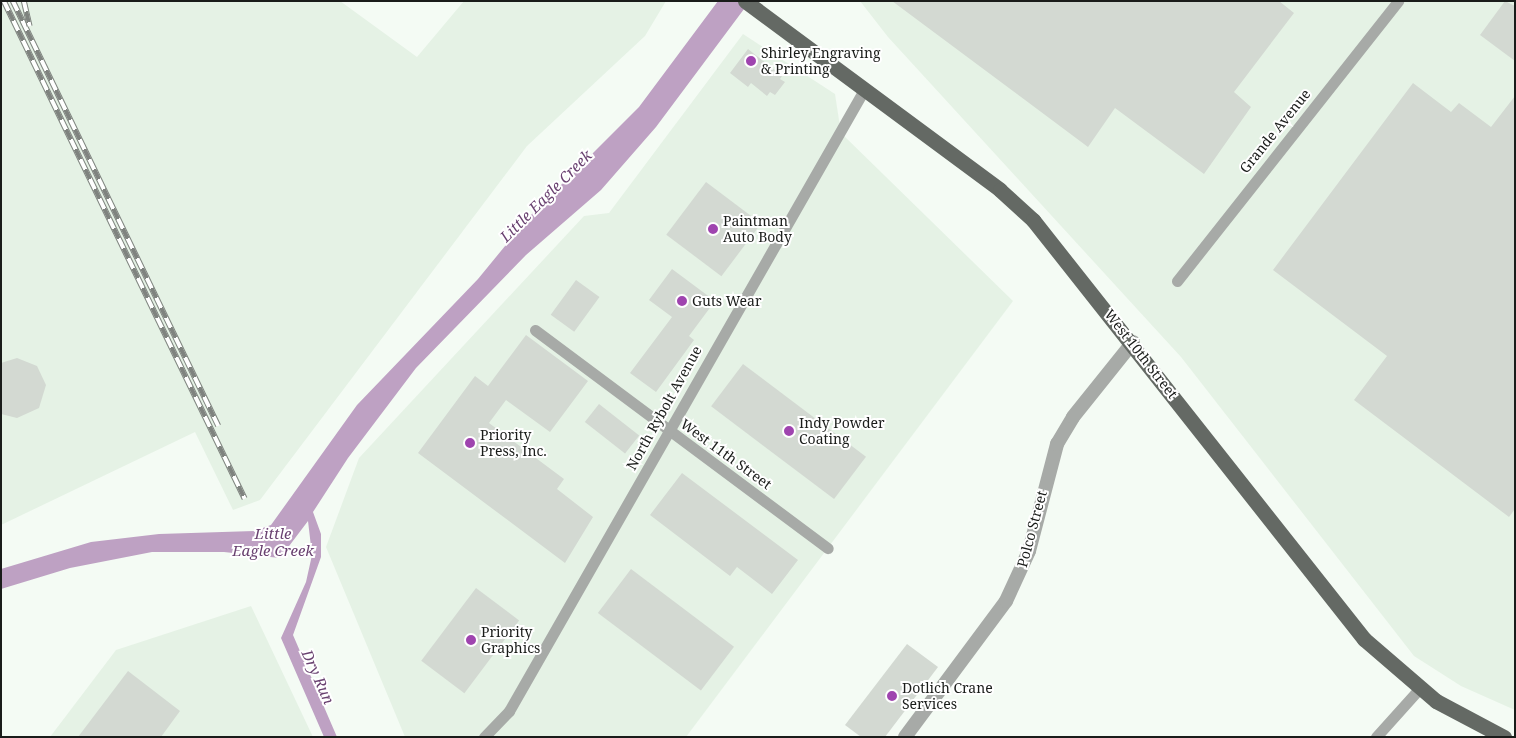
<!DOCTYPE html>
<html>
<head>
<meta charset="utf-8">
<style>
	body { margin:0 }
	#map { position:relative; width:1516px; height:738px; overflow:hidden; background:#f4fbf4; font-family:"Noto Serif",serif }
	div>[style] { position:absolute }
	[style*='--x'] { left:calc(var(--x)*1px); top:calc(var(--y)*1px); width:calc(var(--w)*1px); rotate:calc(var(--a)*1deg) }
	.built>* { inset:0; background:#e5f2e5 }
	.water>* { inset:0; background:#bea1c3 }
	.building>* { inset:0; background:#d3d9d2; transform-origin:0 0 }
	.minor>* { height:11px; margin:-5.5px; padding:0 5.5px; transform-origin:5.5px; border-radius:5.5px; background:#a7aaa7 }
	.tertiary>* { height:14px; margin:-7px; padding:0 7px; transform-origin:7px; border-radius:7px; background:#a7aaa7 }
	.primary>* { height:15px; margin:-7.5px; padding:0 7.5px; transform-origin:7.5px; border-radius:7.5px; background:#646964 }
	.rail>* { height:5.5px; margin-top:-2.75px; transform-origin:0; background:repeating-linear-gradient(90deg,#fff 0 11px,#7f837f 0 22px); box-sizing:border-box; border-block:1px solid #7f837f }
	.dots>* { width:14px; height:14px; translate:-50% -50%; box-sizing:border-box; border:2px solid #fff; border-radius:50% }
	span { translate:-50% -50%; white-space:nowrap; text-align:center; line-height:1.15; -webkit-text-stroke:4px #fff; paint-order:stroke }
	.poi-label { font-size:14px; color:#1a1c1a }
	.left { translate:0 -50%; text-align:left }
	.street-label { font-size:14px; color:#1a1c1a }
	.water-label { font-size:15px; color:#694170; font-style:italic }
	.frame { position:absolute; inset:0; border:2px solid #1a1c1a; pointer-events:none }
</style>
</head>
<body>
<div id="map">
	<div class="built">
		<i style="clip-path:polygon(1px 1px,340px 1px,417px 57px,464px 1px,666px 1px,645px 36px,527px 146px,260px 500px,233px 510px,195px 432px,1px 525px)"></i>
		<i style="clip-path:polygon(860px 1px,1515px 1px,1515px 710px,1461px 686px,1414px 656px,1181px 357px,888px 37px)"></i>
		<i style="clip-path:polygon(743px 34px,835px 94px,841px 133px,1013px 301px,686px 737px,405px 737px,326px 547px,359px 458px,584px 216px,609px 213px)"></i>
		<i style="clip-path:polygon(251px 606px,313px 737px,50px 737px,116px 650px)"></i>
	</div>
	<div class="water">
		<i style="clip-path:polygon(718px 1px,750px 1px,656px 127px,601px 190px,526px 255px,416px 368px,348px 458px,313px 512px,321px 534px,321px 557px,293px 635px,337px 737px,324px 737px,281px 638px,306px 582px,312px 555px,308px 521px,280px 558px,224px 552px,152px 552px,70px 568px,1px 589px,1px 569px,91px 542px,159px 534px,254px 531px,271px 525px,357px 405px,478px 279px,528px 218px,639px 107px)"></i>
	</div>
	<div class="building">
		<i style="clip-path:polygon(892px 1px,1279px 1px,1294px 13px,1234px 92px,1251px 107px,1204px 174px,1115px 108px,1088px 147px)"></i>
		<i style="clip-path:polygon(1505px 1px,1515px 6px,1515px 61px,1480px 35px)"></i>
		<i style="clip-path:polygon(748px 49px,782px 76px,780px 79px,785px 82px,775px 95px,770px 92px,767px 96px,751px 83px,748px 87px,730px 73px)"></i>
		<i style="clip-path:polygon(1413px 83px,1451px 112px,1459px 103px,1491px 127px,1515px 96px,1515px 509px,1509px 517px,1354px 400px,1387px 356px,1273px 270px)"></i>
		<i style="left:706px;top:182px;width:69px;height:66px;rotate:37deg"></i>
		<i style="clip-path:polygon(672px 269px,715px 301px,689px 336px,694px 340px,656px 392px,630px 373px,672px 317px,649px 300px)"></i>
		<i style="left:576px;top:280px;width:29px;height:43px;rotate:36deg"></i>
		<i style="clip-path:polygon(526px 335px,588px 381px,550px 432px,506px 400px,489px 423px,564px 479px,557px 489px,593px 517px,565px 563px,418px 453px,475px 376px,488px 386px)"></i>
		<i style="clip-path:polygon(17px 358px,37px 366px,46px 385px,39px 408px,17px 418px,1px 414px,1px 363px)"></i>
		<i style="left:743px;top:364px;width:154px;height:53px;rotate:37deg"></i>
		<i style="left:599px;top:404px;width:51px;height:23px;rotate:38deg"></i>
		<i style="clip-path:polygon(682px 473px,798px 560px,772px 594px,737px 567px,730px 576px,650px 515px)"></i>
		<i style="left:631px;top:569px;width:129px;height:55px;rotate:37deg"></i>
		<i style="left:476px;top:588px;width:54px;height:91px;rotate:37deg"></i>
		<i style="clip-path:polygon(907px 644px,938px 667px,885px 737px,861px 737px,845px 725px)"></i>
		<i style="clip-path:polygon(128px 671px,180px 711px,161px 737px,78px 737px)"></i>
	</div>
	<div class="minor">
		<i style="--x:1177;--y:281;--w:357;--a:-51.7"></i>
		<i style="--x:535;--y:330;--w:365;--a:36.7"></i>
		<i style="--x:484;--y:737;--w:36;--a:-46"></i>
		<i style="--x:509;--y:711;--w:715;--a:-60.25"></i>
		<i style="--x:1376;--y:737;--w:64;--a:-48.1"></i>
	</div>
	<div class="tertiary">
		<i style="--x:905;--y:737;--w:169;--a:-53.4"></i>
		<i style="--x:1006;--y:601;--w:55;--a:-65.3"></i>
		<i style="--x:1029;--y:551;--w:111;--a:-75.3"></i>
		<i style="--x:1057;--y:444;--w:31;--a:-59"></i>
		<i style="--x:1073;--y:417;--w:96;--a:-51.3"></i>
	</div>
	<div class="primary">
		<i style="--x:745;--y:1;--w:317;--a:36.5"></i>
		<i style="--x:1000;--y:190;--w:45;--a:42.3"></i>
		<i style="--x:1033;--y:220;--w:534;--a:51.69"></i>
		<i style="--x:1364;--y:639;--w:95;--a:40.7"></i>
		<i style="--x:1436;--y:701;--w:77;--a:27.9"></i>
	</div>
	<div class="rail">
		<i style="--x:4;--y:1;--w:553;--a:64.18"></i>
		<i style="--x:13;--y:1;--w:472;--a:64.2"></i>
		<i style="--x:24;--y:1;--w:26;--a:77"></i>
	</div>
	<div class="dots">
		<i style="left:751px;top:61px;background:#9f44af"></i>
		<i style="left:713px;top:229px;background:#9f44af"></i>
		<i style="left:682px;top:301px;background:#9f44af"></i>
		<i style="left:789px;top:431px;background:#9f44af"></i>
		<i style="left:470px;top:443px;background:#9f44af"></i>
		<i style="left:471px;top:640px;background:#9f44af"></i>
		<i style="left:892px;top:696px;background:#9f44af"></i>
	</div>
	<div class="poi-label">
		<span class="left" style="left:761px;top:61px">Shirley Engraving<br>&amp; Printing</span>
		<span class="left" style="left:723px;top:229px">Paintman<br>Auto Body</span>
		<span class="left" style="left:692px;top:301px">Guts Wear</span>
		<span class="left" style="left:799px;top:431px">Indy Powder<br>Coating</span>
		<span class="left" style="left:480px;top:443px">Priority<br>Press, Inc.</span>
		<span class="left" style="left:481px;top:640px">Priority<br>Graphics</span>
		<span class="left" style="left:902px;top:696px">Dotlich Crane<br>Services</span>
	</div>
	<div class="street-label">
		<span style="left:1275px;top:131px;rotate:-51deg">Grande Avenue</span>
		<span style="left:1141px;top:354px;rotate:52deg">West 10th Street</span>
		<span style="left:664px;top:408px;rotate:-61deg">North Rybolt Avenue</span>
		<span style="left:726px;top:454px;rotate:36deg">West 11th Street</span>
		<span style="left:1032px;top:529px;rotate:-75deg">Polco Street</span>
	</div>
	<div class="water-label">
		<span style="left:546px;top:196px;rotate:-45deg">Little Eagle Creek</span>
		<span style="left:273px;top:542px">Little<br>Eagle Creek</span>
		<span style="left:318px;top:677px;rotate:66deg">Dry Run</span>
	</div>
	<div class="frame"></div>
</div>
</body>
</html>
